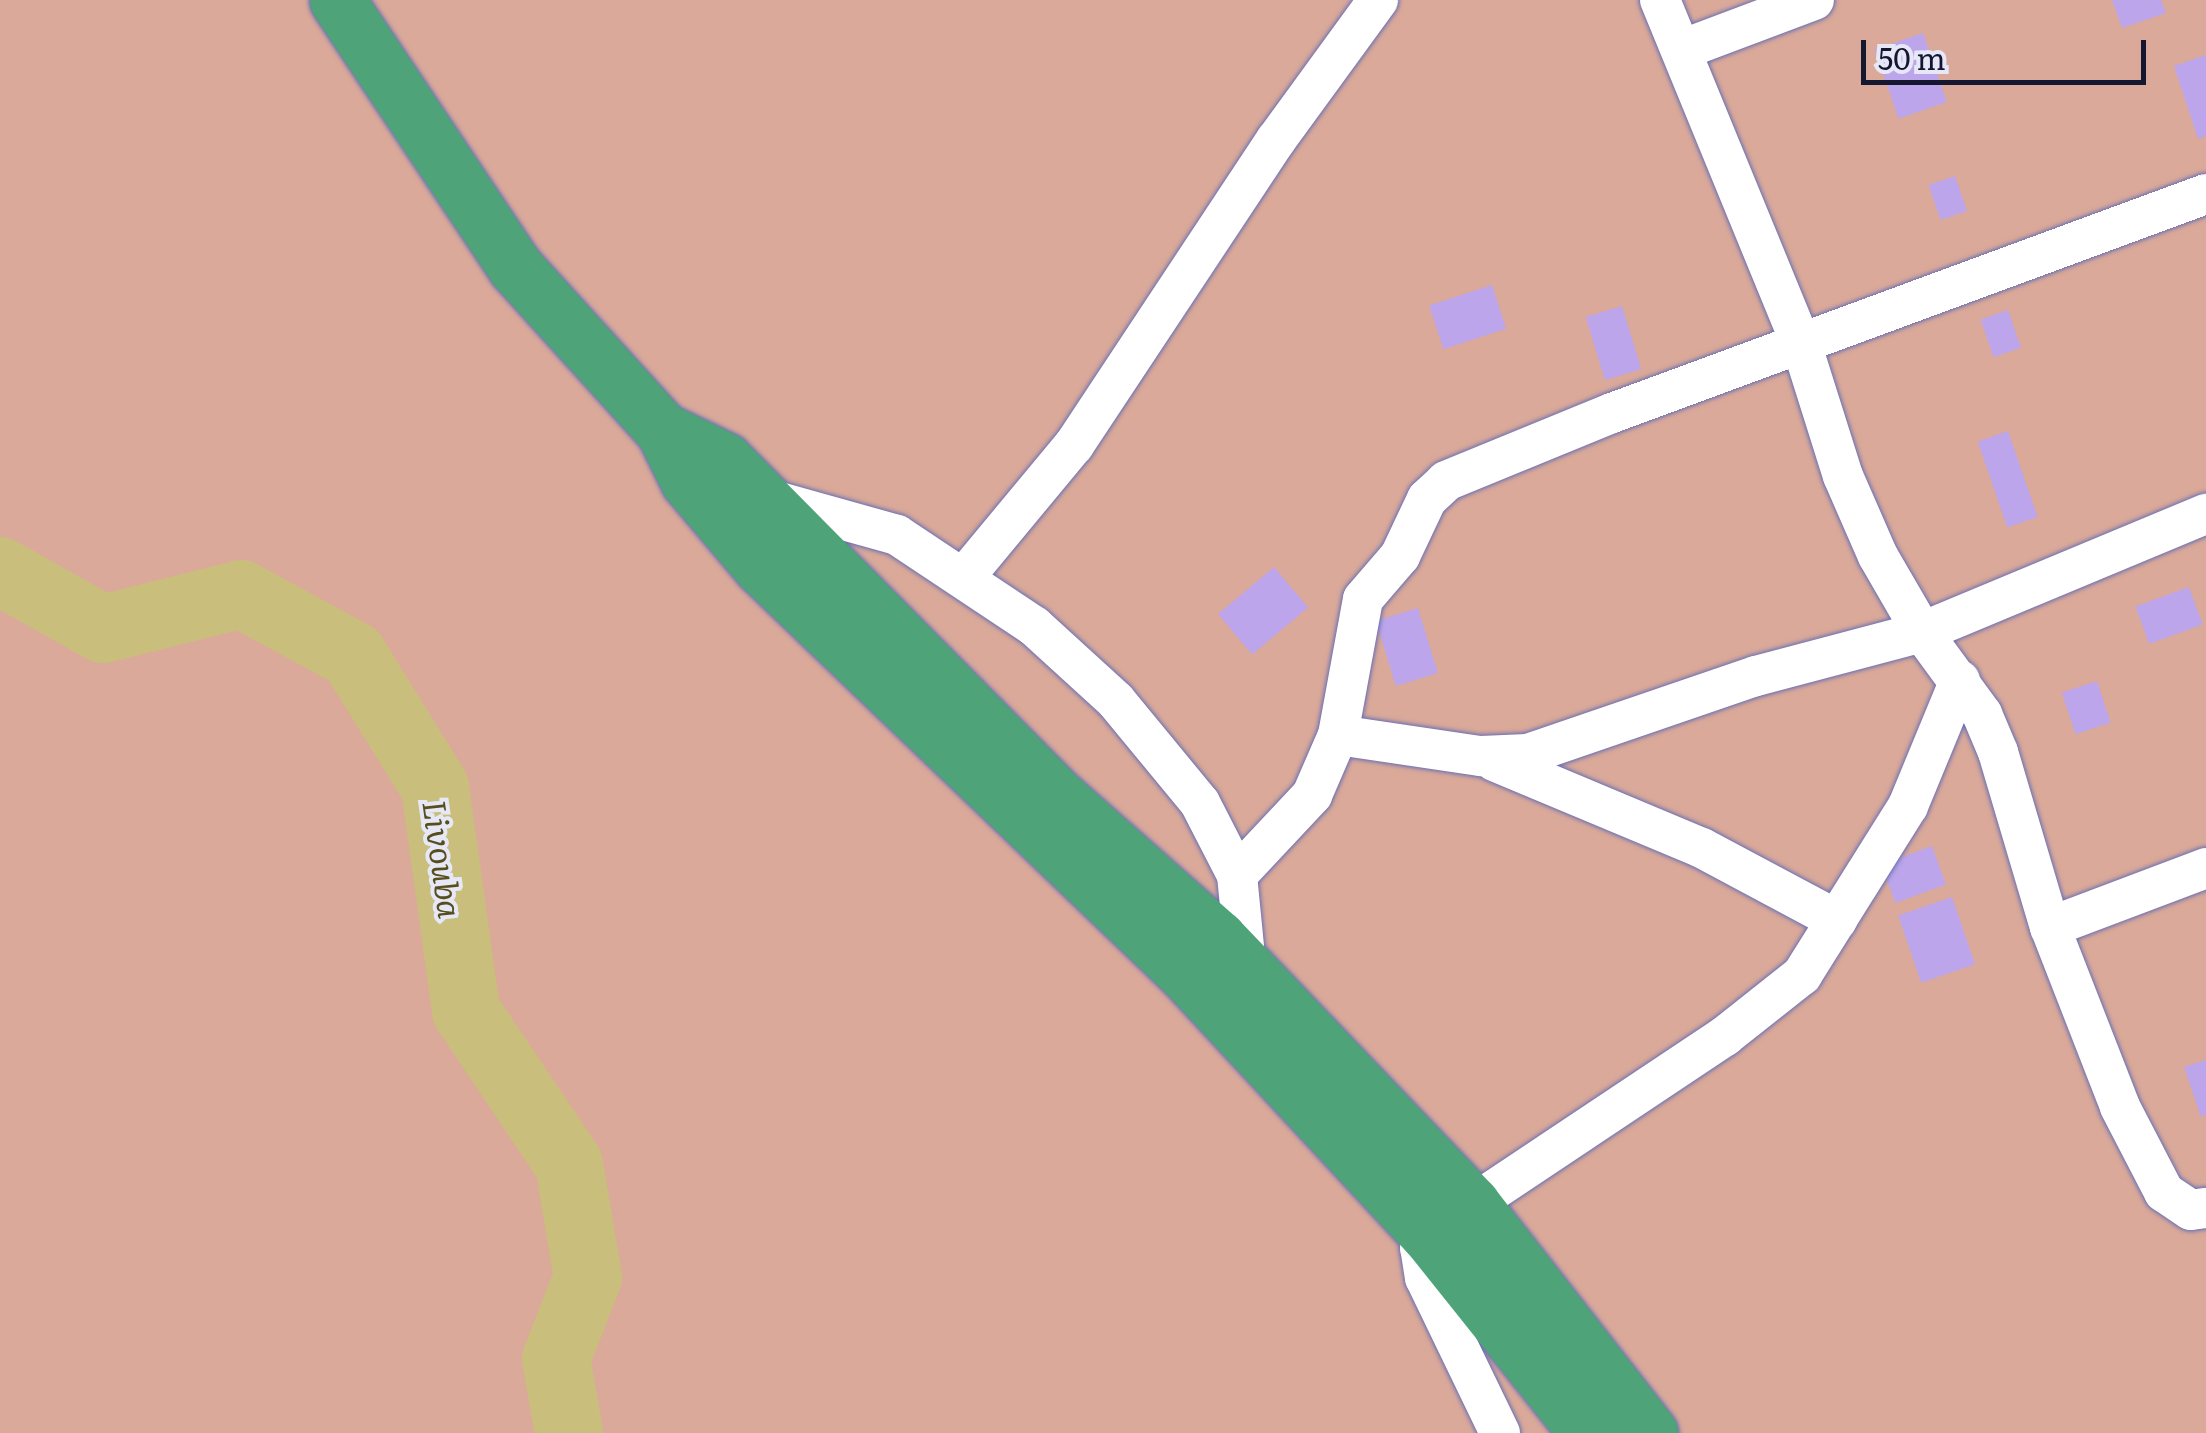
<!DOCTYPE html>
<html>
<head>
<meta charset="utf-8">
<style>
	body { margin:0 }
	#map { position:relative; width:2206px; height:1433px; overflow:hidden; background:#d6daf7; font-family:Literata,serif }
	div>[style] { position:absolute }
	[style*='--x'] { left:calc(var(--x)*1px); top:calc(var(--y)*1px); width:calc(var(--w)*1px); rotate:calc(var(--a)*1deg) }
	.green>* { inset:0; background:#daa999; transform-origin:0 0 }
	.river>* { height:68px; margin:-34px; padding:0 34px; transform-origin:34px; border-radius:34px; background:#cabe7d }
	.building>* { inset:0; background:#bca5eb; transform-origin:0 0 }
	.roads { filter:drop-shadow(0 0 2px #6b70b2) drop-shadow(0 0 2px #6b70b2) }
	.street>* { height:40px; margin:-20px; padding:0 20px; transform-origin:20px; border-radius:20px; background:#fff }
	.highway>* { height:55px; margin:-27.5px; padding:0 27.5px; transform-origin:27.5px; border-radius:27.5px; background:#4fa378 }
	span { translate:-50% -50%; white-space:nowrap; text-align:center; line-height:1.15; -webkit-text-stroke:8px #e6e8f7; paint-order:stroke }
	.water-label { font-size:32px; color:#574e1c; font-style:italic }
	.scale { position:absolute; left:1861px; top:40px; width:285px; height:45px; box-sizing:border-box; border:5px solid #151630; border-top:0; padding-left:12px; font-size:30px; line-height:35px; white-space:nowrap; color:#151630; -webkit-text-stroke:8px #e6e8f7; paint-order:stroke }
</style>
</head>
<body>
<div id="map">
	<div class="green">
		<i style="left:0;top:0;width:2206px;height:1433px"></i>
	</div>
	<div class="river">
		<i style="--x:0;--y:571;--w:118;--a:29.4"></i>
		<i style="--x:103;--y:629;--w:142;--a:-14.2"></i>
		<i style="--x:241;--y:594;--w:128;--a:28.6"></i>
		<i style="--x:353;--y:655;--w:155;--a:58.2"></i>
		<i style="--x:435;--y:787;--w:226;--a:82.1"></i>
		<i style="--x:466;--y:1011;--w:184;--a:56.1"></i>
		<i style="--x:569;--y:1164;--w:115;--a:80.5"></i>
		<i style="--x:588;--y:1277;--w:88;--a:111.3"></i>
		<i style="--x:556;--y:1359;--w:75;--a:80"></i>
	</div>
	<div class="building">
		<i style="clip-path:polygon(2112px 0,2161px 0,2166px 13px,2122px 28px)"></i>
		<i style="left:1923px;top:33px;width:73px;height:51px;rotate:71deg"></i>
		<i style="clip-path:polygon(2206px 55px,2206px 136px,2198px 139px,2174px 66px)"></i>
		<i style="left:1955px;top:176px;width:37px;height:28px;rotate:71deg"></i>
		<i style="left:1492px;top:285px;width:46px;height:66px;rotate:72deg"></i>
		<i style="left:1622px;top:306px;width:66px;height:38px;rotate:73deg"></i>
		<i style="left:2008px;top:310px;width:40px;height:29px;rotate:71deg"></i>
		<i style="left:2008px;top:431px;width:91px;height:32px;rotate:71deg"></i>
		<i style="left:1274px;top:567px;width:53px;height:73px;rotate:50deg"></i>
		<i style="left:2189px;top:587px;width:40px;height:57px;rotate:70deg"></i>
		<i style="left:1418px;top:608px;width:68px;height:44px;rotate:73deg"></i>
		<i style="left:2097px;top:681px;width:44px;height:37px;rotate:72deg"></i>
		<i style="left:1932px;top:846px;width:41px;height:54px;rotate:70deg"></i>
		<i style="left:1952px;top:897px;width:71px;height:57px;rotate:71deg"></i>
		<i style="clip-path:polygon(2206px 1060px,2206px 1115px,2201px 1117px,2184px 1067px)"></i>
	</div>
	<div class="roads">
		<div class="street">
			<i style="--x:1660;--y:0;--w:371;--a:67.7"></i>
			<i style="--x:1801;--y:343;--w:139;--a:72.5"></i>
			<i style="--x:1843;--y:476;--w:87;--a:66.4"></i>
			<i style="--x:1878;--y:556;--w:88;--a:59.9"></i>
			<i style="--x:1922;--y:632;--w:102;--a:53.8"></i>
			<i style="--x:1982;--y:714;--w:41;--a:67.2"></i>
			<i style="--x:1998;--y:752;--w:183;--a:73.5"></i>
			<i style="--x:2050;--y:927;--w:193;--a:68.7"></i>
			<i style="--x:2120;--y:1107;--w:96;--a:62.6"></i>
			<i style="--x:2164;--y:1192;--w:32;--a:34"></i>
			<i style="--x:2191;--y:1210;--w:15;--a:-8"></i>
			<i style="--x:1681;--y:50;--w:142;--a:-20.6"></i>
			<i style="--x:761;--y:497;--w:141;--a:15.6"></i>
			<i style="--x:897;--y:535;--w:164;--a:33.6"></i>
			<i style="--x:1034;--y:626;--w:111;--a:42.4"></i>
			<i style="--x:1116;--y:701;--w:132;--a:50.5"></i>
			<i style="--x:1200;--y:803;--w:81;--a:62.8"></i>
			<i style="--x:1237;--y:875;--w:92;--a:84.4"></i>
			<i style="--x:966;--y:575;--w:169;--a:-50.3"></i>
			<i style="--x:1074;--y:445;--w:366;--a:-56.5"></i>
			<i style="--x:1276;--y:140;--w:173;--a:-53.9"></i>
			<i style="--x:1338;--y:735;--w:145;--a:8.4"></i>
			<i style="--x:1481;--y:756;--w:47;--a:-2.4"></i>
			<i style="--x:1528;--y:754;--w:241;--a:-18.9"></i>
			<i style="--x:1756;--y:676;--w:172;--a:-14.8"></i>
			<i style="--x:1922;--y:632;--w:308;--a:-22.6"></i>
			<i style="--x:1494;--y:761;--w:225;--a:22.7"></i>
			<i style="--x:1702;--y:848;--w:153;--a:28.1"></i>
			<i style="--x:1237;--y:875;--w:110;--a:-46.8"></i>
			<i style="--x:1312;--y:795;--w:65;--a:-66.6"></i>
			<i style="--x:1338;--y:735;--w:138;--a:-79.6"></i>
			<i style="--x:1363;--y:599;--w:57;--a:-49.3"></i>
			<i style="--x:1400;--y:556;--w:63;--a:-64.7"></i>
			<i style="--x:1427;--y:499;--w:26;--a:-43"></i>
			<i style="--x:1446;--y:481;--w:179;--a:-22.3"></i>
			<i style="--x:1612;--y:413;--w:633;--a:-20.24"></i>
			<i style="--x:2050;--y:927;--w:167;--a:-20.7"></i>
			<i style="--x:1500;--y:1433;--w:172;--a:-115.8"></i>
			<i style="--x:1425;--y:1278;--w:30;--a:-99"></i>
			<i style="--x:1420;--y:1248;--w:16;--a:-60"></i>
			<i style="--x:1428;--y:1234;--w:357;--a:-33.7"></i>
			<i style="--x:1725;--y:1036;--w:98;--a:-38.4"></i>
			<i style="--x:1802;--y:975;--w:199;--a:-57.9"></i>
			<i style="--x:1908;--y:806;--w:136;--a:-67.6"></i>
		</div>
		<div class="highway">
			<i style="--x:337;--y:0;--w:321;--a:56.3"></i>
			<i style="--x:515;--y:267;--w:220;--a:47.8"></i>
			<i style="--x:663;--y:430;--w:57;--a:63.9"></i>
			<i style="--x:688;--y:481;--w:113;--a:49.7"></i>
			<i style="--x:761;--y:567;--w:588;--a:43.76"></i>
			<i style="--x:1186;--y:974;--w:355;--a:47.1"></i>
			<i style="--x:1428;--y:1234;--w:255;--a:51.4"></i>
			<i style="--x:663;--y:430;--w:69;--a:25.8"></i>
			<i style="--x:725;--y:460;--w:465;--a:45.3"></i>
			<i style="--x:1052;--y:791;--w:222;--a:41.5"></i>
			<i style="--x:1218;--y:938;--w:368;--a:46.3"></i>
			<i style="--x:1472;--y:1204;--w:290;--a:52.1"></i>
		</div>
	</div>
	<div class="water-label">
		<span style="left:444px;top:859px;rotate:82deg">Livouba</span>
	</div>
	<div class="scale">50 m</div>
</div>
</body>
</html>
